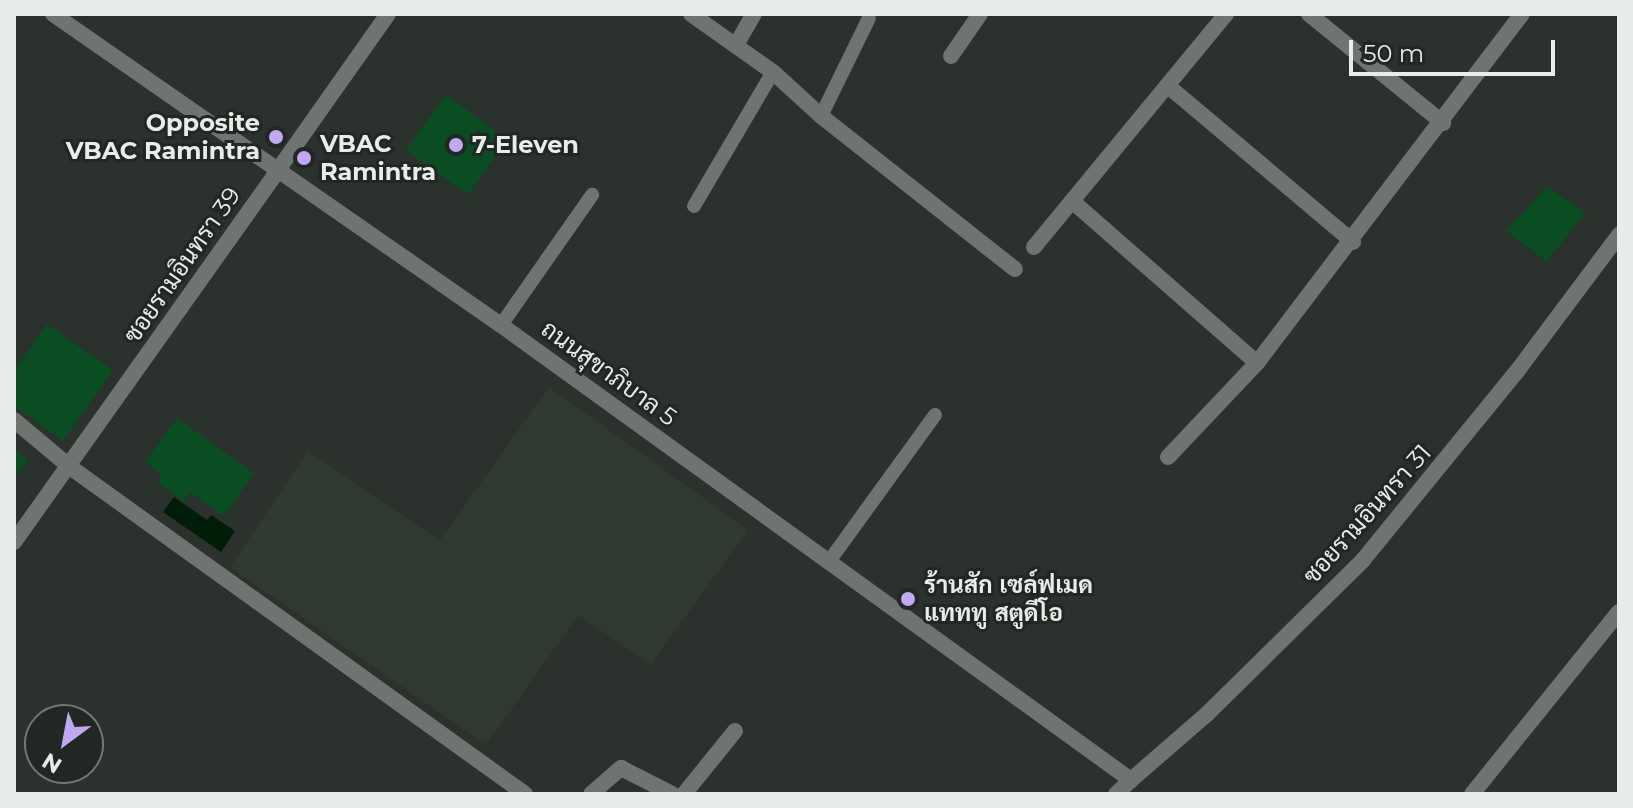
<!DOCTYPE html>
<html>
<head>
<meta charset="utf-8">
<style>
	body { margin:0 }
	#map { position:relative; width:1633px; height:808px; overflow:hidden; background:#2b312c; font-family:Montserrat,Sarabun,sans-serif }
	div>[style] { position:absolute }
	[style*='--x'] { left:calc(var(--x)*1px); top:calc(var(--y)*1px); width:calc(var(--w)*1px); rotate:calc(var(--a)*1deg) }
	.built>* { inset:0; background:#2e3a30 }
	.water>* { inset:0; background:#001d08 }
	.building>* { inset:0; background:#0a4d23; transform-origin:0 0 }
	.service>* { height:14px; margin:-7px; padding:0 7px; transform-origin:7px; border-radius:7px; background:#707471 }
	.minor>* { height:16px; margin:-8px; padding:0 8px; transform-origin:8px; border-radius:8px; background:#707471 }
	.tertiary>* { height:16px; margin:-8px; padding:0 8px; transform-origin:8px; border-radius:8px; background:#707471 }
	.dots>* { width:22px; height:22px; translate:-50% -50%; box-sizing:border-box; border:4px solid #212722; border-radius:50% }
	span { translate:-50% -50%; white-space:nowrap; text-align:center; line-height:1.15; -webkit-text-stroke:6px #212722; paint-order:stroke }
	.poi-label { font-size:24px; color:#e9ede9; font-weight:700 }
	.right { translate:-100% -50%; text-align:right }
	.left { translate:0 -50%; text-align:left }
	.street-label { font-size:24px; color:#e9ede9 }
	.frame { position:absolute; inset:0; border:16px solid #e9ede9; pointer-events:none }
	.north { position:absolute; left:24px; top:704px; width:80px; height:80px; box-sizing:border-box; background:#212722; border:2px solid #717672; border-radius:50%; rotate:212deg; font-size:22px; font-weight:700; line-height:32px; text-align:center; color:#e9ede9 }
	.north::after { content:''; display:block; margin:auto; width:28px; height:36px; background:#c2a7f2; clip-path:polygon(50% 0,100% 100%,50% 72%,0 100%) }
	.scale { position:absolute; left:1349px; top:40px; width:206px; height:36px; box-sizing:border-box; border:4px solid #e9ede9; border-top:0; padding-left:10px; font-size:24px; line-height:28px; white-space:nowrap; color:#e9ede9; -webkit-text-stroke:6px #212722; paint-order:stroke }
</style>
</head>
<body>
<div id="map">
	<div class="built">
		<i style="clip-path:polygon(549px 387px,748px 530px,651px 664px,578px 615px,486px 745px,230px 567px,308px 451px,440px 540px)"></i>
	</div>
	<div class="water">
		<i style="clip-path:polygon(174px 497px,207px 520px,211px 515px,235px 531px,221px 552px,163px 512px)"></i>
	</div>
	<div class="building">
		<i style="left:446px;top:95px;width:76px;height:68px;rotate:36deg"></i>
		<i style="clip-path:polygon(1547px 187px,1586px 212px,1547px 261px,1506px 231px)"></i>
		<i style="clip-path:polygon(47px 324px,113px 370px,63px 441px,14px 406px,14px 370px)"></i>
		<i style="clip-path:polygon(177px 418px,254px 473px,224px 516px,190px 492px,184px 501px,157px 482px,162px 475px,145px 462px)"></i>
		<i style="clip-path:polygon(14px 448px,27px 461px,14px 478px)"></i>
	</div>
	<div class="service">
		<i style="--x:821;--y:116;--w:109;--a:-63.9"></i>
		<i style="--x:694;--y:206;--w:156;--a:-59.5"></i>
		<i style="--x:501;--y:325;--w:159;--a:-55"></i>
		<i style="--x:830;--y:560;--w:179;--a:-54.1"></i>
	</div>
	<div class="minor">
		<i style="--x:691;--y:14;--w:100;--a:35.3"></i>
		<i style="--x:773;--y:72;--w:65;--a:42.5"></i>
		<i style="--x:821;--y:116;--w:247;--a:38.3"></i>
		<i style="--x:1309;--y:14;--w:173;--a:39.1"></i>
		<i style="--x:736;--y:45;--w:36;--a:-60"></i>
		<i style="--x:951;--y:56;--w:51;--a:-55.4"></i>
		<i style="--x:1168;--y:86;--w:242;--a:40.1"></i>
		<i style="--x:1072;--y:201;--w:246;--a:41.2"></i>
		<i style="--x:1034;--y:247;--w:302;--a:-50.5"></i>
		<i style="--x:14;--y:420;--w:73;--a:40"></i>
		<i style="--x:70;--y:467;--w:560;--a:35.7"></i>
		<i style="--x:1168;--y:457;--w:129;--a:-46.6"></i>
		<i style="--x:1257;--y:363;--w:438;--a:-52.8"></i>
		<i style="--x:14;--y:542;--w:456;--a:-54.6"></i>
		<i style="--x:591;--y:794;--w:40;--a:-41"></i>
		<i style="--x:621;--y:768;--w:57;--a:27"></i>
		<i style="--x:684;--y:794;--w:81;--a:-51"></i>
		<i style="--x:1116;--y:794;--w:21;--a:-43"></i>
		<i style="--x:1472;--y:794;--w:234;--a:-51.1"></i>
	</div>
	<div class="tertiary">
		<i style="--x:53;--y:14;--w:545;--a:34.77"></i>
		<i style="--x:501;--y:325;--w:777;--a:35.84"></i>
		<i style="--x:1131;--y:780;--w:101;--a:-41"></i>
		<i style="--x:1207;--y:714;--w:219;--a:-44.6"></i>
		<i style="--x:1363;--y:560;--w:245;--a:-50.8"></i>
		<i style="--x:1518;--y:370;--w:169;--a:-53.2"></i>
		<i style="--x:278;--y:170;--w:191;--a:-54.8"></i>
	</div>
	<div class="dots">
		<i style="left:276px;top:137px;background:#c2a7f2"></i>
		<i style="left:456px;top:145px;background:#c2a7f2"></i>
		<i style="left:304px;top:158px;background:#c2a7f2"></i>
		<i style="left:908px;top:599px;background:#c2a7f2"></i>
	</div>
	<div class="poi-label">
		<span class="right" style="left:260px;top:137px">Opposite<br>VBAC Ramintra</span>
		<span class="left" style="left:320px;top:158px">VBAC<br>Ramintra</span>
		<span class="left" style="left:472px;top:145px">7-Eleven</span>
		<span class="left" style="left:924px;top:599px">ร้านสัก เซล์ฟเมด<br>แทททู สตูดีโอ</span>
	</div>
	<div class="street-label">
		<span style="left:182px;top:265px;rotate:-55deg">ซอยรามอินทรา 39</span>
		<span style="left:609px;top:373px;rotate:36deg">ถนนสุขาภิบาล 5</span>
		<span style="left:1367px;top:514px;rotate:-48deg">ซอยรามอินทรา 31</span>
	</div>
	<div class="frame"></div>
	<div class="north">N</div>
	<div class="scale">50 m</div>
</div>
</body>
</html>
